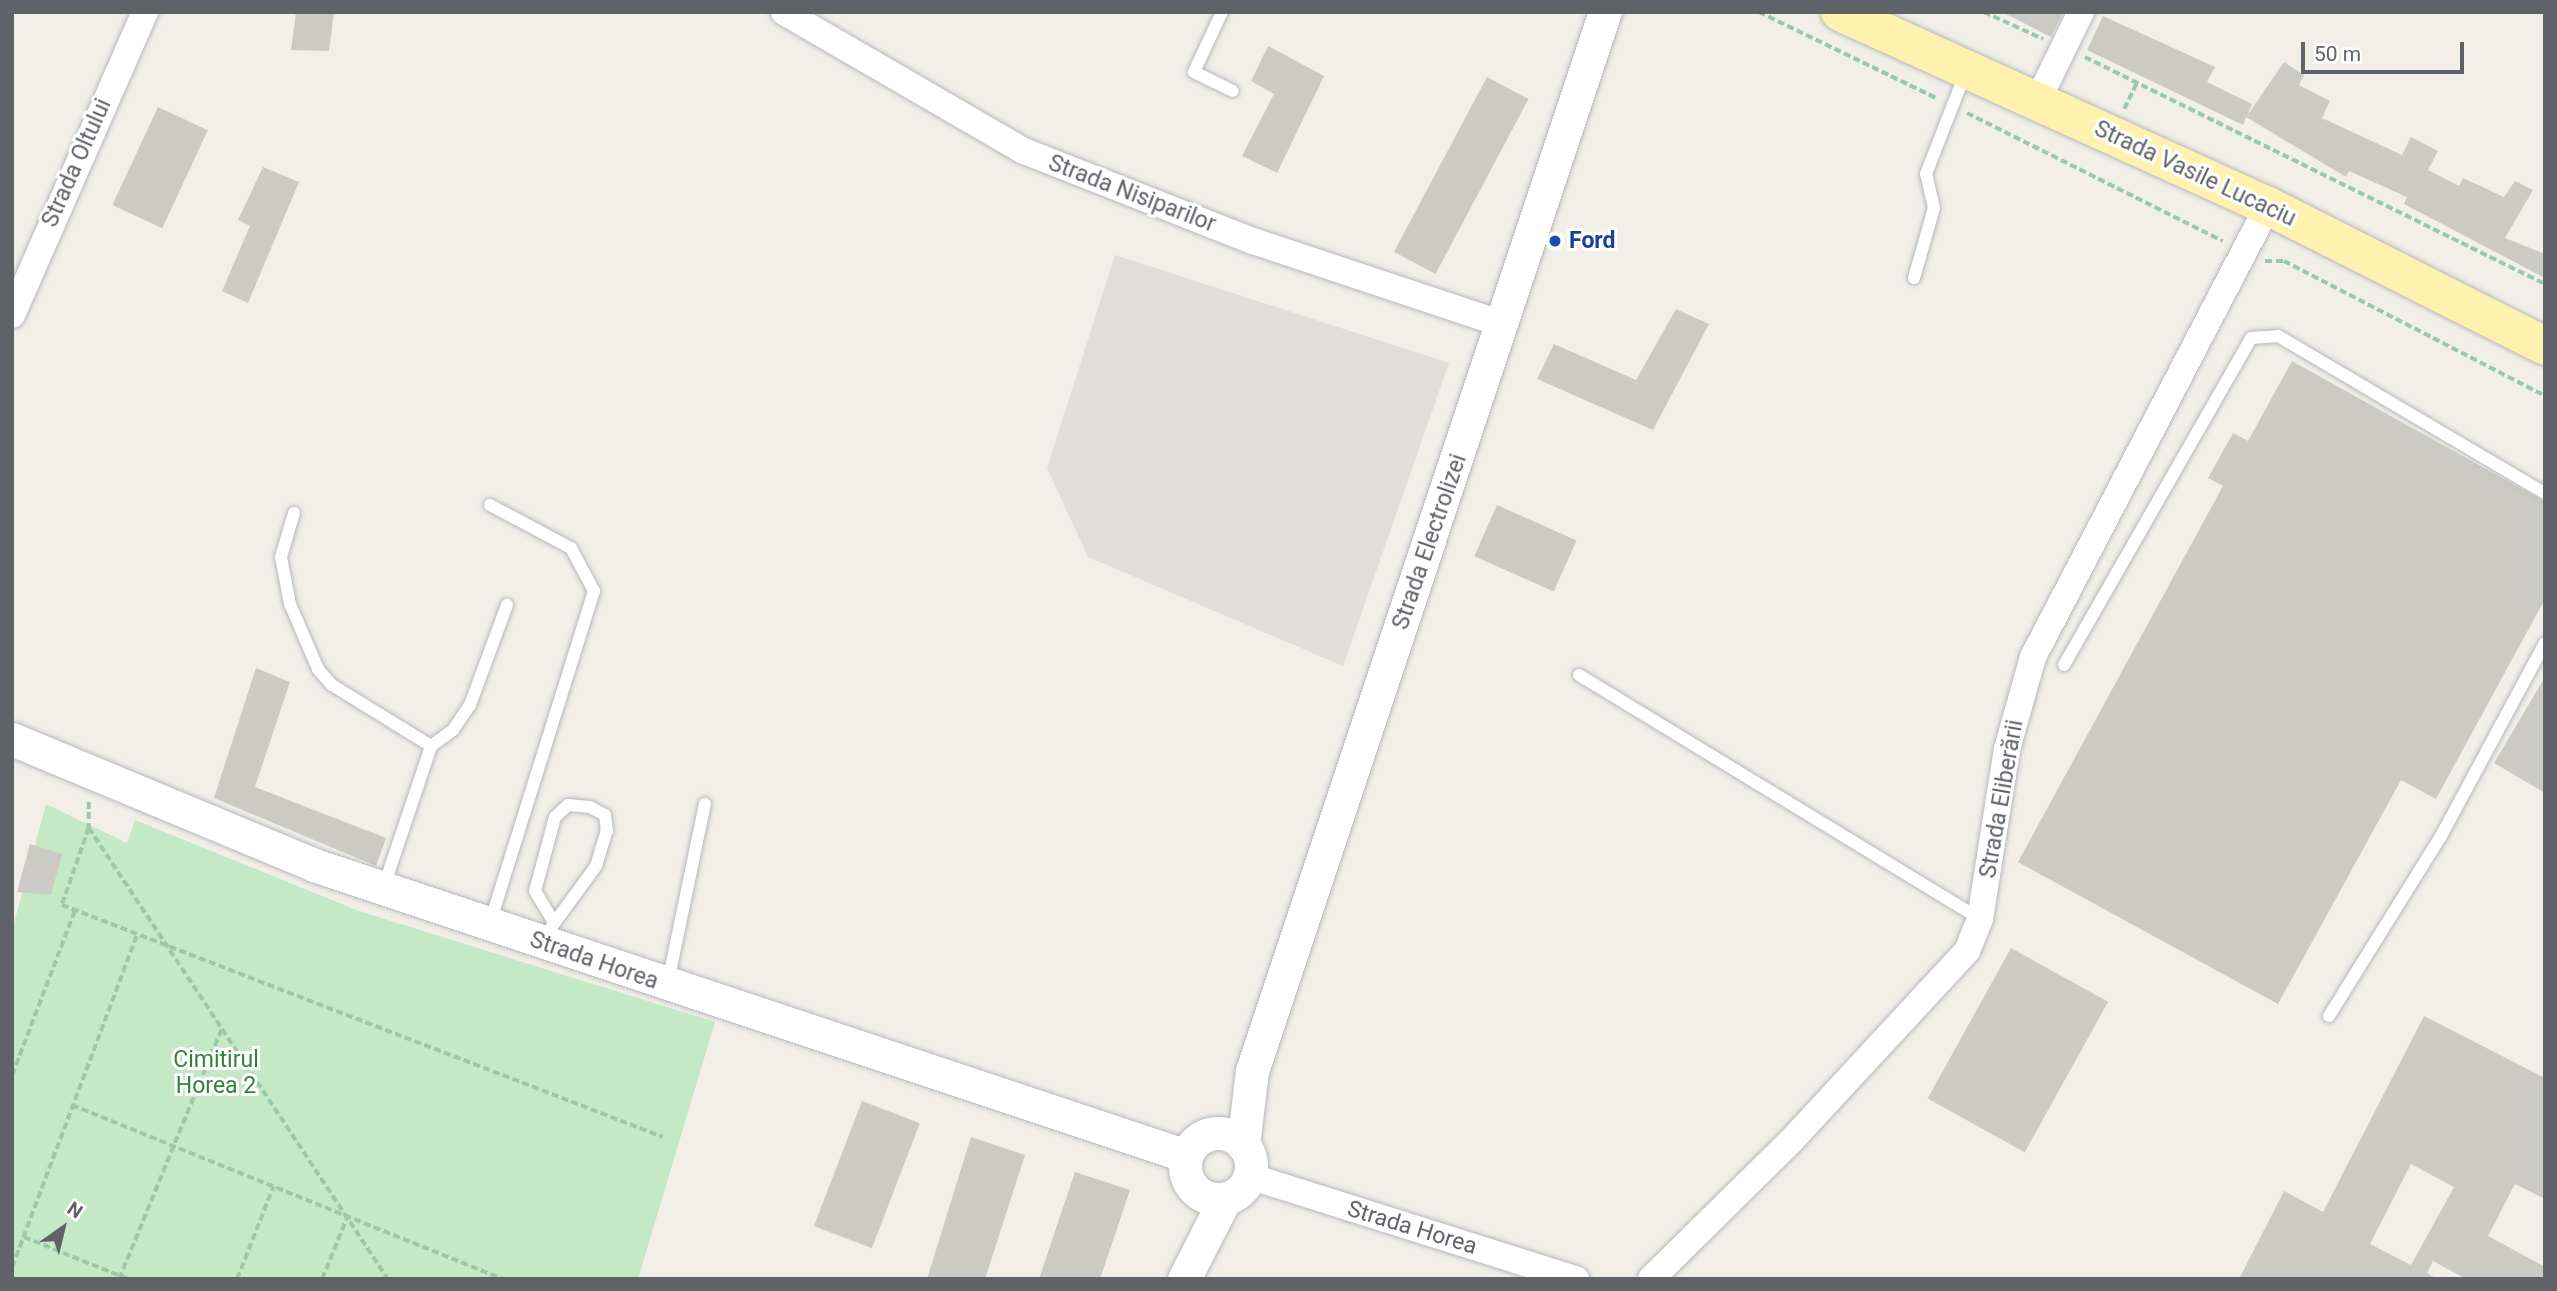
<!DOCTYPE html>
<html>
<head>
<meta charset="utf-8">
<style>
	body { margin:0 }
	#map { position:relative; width:2557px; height:1291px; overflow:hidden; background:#f1efe8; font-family:Roboto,sans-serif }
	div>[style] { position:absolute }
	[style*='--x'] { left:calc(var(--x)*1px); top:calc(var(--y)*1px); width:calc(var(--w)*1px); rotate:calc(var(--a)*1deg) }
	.industrial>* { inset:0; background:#e0deda }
	.green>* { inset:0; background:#c5e8c5 }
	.building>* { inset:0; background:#cccac5; transform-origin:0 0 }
	.path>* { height:3.5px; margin-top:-1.75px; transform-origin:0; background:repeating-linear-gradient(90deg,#9cc7a9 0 7px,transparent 0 10.5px) }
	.roads { filter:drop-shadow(0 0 2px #b5b8bc) drop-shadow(0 0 2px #b5b8bc) }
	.service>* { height:12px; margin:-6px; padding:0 6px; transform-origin:6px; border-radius:6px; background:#fff }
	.minor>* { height:26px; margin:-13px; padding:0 13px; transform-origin:13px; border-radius:13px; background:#fff }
	.tertiary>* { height:33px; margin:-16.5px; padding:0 16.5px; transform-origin:16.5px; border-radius:16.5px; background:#fff }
	.tertiary>.ring { margin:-16.5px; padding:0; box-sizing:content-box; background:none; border:33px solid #fff; border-radius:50% }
	.primary>* { height:38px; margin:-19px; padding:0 19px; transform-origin:19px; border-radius:19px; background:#fff2af }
	.dots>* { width:19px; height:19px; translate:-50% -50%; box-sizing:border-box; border:4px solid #fff; border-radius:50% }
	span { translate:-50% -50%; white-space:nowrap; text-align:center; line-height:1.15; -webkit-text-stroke:6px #fff; paint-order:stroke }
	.street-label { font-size:23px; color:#5f6368 }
	.transit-label { font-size:23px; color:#164399; font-weight:700 }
	.left { translate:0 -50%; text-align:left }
	.park-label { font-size:23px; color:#348238 }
	.frame { position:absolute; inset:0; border:14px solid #5f6368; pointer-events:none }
	.north { position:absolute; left:28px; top:1193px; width:70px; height:70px; -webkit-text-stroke:5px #fff; paint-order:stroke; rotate:34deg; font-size:19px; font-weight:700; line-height:28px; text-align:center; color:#5f6368 }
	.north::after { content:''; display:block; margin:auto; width:24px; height:32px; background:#5f6368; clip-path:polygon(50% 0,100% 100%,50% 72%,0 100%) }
	.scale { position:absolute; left:2301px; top:42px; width:163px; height:32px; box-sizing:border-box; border:4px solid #5f6368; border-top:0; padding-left:9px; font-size:21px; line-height:24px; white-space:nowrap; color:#5f6368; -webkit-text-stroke:5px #fff; paint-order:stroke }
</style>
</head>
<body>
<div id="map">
	<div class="industrial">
		<i style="clip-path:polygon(1115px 255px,1449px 363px,1343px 666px,1088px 557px,1047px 468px)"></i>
	</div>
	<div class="green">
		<i style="clip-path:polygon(46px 804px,127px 843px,135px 820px,359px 911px,715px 1022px,638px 1279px,12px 1279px,12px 931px)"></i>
	</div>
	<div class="building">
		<i style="clip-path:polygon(296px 12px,334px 12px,329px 51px,291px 50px)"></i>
		<i style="clip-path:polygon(2002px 12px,2063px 12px,2051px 37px)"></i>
		<i style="clip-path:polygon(2103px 16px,2215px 67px,2207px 82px,2252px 104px,2247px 116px,2284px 62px,2304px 75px,2299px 85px,2330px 101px,2322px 118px,2402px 155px,2411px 137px,2438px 151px,2428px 170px,2459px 186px,2463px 178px,2504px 197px,2515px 181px,2533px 190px,2505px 238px,2545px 254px,2545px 278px,2404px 204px,2407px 197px,2349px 171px,2346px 177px,2246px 117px,2243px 125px,2087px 50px)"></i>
		<i style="clip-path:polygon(1268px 46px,1324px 76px,1277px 173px,1242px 156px,1274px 94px,1251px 81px)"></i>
		<i style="left:1487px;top:77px;width:47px;height:198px;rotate:28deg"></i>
		<i style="left:158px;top:107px;width:55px;height:108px;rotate:25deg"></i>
		<i style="clip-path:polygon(263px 167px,299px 182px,248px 303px,222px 291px,250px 226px,238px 220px)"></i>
		<i style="clip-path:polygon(1676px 309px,1709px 324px,1653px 430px,1537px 379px,1554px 344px,1636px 380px)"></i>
		<i style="clip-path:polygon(2292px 361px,2545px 502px,2545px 599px,2436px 799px,2401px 780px,2278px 1004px,2018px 862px,2223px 486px,2208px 478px,2233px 433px,2248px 441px)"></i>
		<i style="left:1497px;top:505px;width:87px;height:56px;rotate:24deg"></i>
		<i style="clip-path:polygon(256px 668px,290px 682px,255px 787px,386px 838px,376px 866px,214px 798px)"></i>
		<i style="clip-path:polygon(2545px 677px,2545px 793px,2494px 763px)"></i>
		<i style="clip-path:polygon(30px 844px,62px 854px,51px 895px,17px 892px)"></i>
		<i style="left:2011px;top:948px;width:111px;height:172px;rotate:29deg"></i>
		<i style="clip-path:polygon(evenodd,2424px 1016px,2545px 1078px,2545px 1199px,2515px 1184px,2488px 1236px,2545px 1267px,2545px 1279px,2466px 1279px,2433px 1261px,2427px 1273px,2437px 1279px,2239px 1279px,2284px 1191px,2323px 1212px,2424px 1016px,2411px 1164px,2454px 1187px,2411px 1265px,2370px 1244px,2411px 1164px)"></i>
		<i style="left:862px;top:1101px;width:62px;height:134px;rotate:21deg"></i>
		<i style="clip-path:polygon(971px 1137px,1025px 1155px,985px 1279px,927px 1279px)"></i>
		<i style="clip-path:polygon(1075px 1172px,1130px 1190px,1100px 1279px,1039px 1279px)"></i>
	</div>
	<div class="path">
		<i style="--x:1759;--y:12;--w:199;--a:25.9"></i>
		<i style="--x:1984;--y:12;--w:65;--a:24.6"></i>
		<i style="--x:2085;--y:57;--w:513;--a:26.27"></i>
		<i style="--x:2124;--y:109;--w:30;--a:-64"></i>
		<i style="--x:1967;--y:113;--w:286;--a:26.6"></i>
		<i style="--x:2265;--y:261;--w:19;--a:0"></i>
		<i style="--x:2284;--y:261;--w:294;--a:27.3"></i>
		<i style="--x:89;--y:802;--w:26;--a:90"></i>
		<i style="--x:89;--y:828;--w:82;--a:109.3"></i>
		<i style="--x:62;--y:905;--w:644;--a:21.11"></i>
		<i style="--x:89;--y:828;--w:541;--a:56.46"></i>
		<i style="--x:12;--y:1075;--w:177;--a:-69.1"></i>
		<i style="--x:72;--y:1105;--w:465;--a:22"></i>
		<i style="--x:24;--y:1237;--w:112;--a:22"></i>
		<i style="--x:12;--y:1267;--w:355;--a:-69.4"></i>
		<i style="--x:119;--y:1279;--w:271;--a:-67.7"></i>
		<i style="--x:237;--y:1279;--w:99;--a:-68.6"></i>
		<i style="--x:322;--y:1279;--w:67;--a:-68"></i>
	</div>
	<div class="roads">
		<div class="service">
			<i style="--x:1222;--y:12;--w:66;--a:115"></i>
			<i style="--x:1194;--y:72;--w:43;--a:26"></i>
			<i style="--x:1914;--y:278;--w:73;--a:-74.1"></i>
			<i style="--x:1934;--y:208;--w:35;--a:-103"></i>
			<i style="--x:1926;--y:174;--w:107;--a:-68.7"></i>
			<i style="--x:490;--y:505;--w:92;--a:28"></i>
			<i style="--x:571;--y:548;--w:49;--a:61.9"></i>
			<i style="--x:594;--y:591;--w:348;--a:107.4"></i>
			<i style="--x:294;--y:513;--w:46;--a:106.5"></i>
			<i style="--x:281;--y:557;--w:48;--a:79.2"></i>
			<i style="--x:290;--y:604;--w:71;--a:66.7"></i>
			<i style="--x:318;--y:669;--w:21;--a:49"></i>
			<i style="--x:332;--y:685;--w:116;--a:31.6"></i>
			<i style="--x:2064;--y:665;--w:377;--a:-60.2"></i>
			<i style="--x:2251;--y:338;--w:27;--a:-4"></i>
			<i style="--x:2278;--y:336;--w:310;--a:30.5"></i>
			<i style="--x:1579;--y:675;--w:469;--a:31.3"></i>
			<i style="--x:384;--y:886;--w:148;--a:-71.4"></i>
			<i style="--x:431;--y:746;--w:27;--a:-36"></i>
			<i style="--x:453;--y:730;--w:30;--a:-56"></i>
			<i style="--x:470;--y:705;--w:107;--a:-69.7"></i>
			<i style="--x:542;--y:940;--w:92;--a:-53.9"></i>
			<i style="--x:596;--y:866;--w:37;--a:-73"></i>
			<i style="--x:607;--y:831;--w:16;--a:-97"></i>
			<i style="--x:605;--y:815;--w:17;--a:-152"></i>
			<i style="--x:590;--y:807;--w:22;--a:-175"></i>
			<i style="--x:568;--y:805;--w:18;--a:137"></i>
			<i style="--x:555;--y:817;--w:77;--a:105.1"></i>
			<i style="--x:535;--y:891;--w:37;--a:59"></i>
			<i style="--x:668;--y:982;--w:182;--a:-78.3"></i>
			<i style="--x:2329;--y:1016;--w:212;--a:-58.1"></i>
			<i style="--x:2441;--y:836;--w:219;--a:-61.7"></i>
		</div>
		<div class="minor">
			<i style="--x:784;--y:12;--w:277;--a:30.1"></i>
			<i style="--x:1024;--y:151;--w:246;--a:21.5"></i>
			<i style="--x:1253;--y:241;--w:263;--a:18.4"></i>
			<i style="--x:2038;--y:100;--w:98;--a:-64"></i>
			<i style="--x:12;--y:315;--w:331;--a:-66.3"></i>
			<i style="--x:1249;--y:1176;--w:343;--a:17.5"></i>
			<i style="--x:1651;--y:1279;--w:197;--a:-44.6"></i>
			<i style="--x:1791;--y:1141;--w:259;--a:-47.2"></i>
			<i style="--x:1967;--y:951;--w:35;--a:-68"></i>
			<i style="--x:1980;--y:919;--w:172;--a:-81"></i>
			<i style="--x:2007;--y:749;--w:96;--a:-74.2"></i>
			<i style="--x:2033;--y:657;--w:509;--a:-62.48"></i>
		</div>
		<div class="tertiary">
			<i style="--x:12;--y:739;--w:327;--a:22.6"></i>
			<i style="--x:314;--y:865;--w:919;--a:18.45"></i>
			<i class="ring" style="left:1185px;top:1133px;width:33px;height:33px"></i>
			<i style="--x:1243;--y:1145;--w:75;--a:-83.1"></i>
			<i style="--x:1252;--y:1071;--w:1116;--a:-71.57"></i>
			<i style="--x:1184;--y:1279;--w:90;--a:-62.9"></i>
		</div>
		<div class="primary">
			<i style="--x:1840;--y:12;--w:470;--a:24.4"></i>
			<i style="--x:2268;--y:206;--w:310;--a:26.8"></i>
		</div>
	</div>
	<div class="dots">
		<i style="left:1555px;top:241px;background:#1a4fb4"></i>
	</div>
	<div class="street-label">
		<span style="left:77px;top:163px;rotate:-66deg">Strada Oltului</span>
		<span style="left:2195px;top:174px;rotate:25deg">Strada Vasile Lucaciu</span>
		<span style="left:1132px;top:194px;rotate:21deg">Strada Nisiparilor</span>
		<span style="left:1430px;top:542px;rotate:-71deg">Strada Electrolizei</span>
		<span style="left:2002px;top:799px;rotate:-80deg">Strada Eliberării</span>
		<span style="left:594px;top:961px;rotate:19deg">Strada Horea</span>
		<span style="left:1412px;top:1228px;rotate:17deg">Strada Horea</span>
	</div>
	<div class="transit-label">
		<span class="left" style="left:1569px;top:241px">Ford</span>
	</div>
	<div class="park-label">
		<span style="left:216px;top:1073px">Cimitirul<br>Horea 2</span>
	</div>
	<div class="frame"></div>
	<div class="north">N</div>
	<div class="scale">50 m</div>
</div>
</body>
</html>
